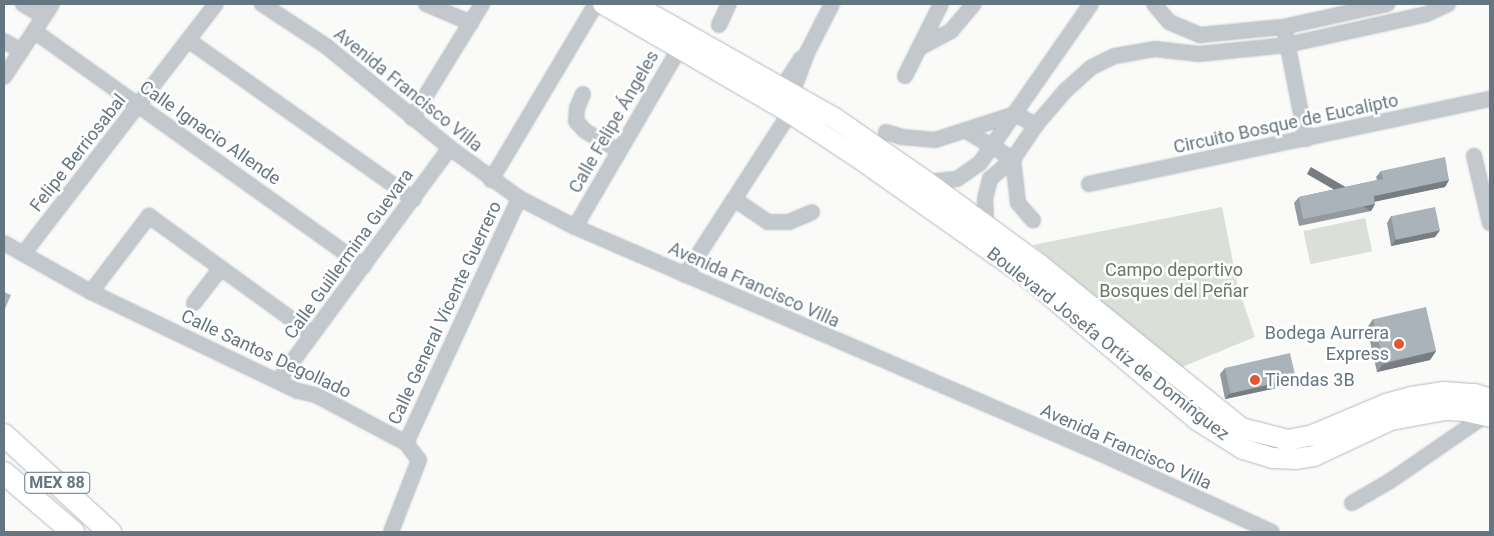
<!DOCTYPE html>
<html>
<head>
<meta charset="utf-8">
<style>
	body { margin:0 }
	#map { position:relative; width:1494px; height:536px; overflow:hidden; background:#fafaf8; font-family:Roboto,sans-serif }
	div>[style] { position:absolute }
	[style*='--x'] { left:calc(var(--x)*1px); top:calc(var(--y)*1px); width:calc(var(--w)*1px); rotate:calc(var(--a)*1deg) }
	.green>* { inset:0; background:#dadfd7; transform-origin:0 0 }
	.roads { filter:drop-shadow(0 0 1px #b3babf) drop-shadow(0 0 1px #b3babf) }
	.street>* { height:14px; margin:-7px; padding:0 7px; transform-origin:7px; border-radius:7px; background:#c3c8cc }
	.secondary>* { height:20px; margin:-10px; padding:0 10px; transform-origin:10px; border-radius:10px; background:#fff }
	.primary>* { height:22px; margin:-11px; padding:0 11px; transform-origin:11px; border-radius:11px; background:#fff }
	.wall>* { inset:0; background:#929a9f }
	.shaded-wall>* { inset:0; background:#777d82; transform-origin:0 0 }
	.building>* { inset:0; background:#aab3b9; transform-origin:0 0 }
	.dots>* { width:14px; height:14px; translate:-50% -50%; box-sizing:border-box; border:2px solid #fff; border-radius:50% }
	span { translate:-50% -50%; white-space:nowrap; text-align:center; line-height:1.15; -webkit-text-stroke:5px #fff; paint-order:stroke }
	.shield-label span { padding:1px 4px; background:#fff; border:1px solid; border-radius:4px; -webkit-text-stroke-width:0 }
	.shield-label { font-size:16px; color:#657683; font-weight:700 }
	.street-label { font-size:18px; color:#657683 }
	.park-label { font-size:18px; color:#687a64 }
	.poi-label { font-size:18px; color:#657683 }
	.right { translate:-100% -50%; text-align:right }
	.left { translate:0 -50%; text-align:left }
	.frame { position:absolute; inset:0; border:5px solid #657683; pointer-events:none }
</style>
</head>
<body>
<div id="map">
	<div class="green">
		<i style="clip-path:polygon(1222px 207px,1238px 287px,1255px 337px,1182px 367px,1033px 245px)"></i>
		<i style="left:1365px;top:218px;width:34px;height:63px;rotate:78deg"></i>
	</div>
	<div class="roads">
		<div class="street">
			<i style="--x:23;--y:4;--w:23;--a:31"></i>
			<i style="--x:262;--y:4;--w:77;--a:33.3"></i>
			<i style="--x:326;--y:46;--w:161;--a:39.4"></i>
			<i style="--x:450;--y:148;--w:85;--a:35.9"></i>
			<i style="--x:519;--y:198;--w:63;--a:27.4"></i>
			<i style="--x:575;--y:227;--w:568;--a:23.32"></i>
			<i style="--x:1097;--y:452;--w:192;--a:24.6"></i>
			<i style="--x:426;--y:4;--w:49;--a:22.9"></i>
			<i style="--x:1154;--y:4;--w:23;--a:50"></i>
			<i style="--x:1169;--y:22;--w:34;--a:23"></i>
			<i style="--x:1200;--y:35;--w:83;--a:-5.5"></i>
			<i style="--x:1283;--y:27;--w:107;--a:-12.4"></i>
			<i style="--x:719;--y:25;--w:23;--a:-65"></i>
			<i style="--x:34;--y:31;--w:405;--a:35.5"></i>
			<i style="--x:1286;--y:37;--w:104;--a:78.9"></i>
			<i style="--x:188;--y:40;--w:276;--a:35.2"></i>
			<i style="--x:4;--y:41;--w:20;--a:30"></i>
			<i style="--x:919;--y:48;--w:36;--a:-28"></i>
			<i style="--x:951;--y:31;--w:35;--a:-50"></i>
			<i style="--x:905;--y:76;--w:80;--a:-63.4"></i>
			<i style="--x:4;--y:77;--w:87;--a:-56.7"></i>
			<i style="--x:782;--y:88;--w:35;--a:-57"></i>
			<i style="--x:792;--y:93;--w:43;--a:-69.4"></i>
			<i style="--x:807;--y:53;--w:55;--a:-63"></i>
			<i style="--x:583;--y:94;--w:15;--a:113"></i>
			<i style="--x:577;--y:108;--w:13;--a:94"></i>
			<i style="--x:576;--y:121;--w:13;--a:48"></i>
			<i style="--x:585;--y:131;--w:39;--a:30"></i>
			<i style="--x:412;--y:118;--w:134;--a:-58.4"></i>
			<i style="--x:886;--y:132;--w:17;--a:17"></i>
			<i style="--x:902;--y:137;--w:33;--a:5"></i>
			<i style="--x:935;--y:140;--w:84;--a:-18"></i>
			<i style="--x:1015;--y:114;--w:24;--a:28"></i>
			<i style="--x:968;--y:132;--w:52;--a:31"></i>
			<i style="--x:1474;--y:156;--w:69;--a:76.6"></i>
			<i style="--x:1013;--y:159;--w:44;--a:83.5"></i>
			<i style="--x:1018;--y:203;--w:23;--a:49"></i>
			<i style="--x:491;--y:180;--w:205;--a:-59.2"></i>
			<i style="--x:927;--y:182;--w:30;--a:-6"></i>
			<i style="--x:957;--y:179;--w:28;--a:-35"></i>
			<i style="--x:980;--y:163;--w:194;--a:-55.1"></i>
			<i style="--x:1089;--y:184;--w:410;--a:-12"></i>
			<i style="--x:734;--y:199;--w:41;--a:34.1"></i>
			<i style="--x:768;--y:222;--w:21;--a:0"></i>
			<i style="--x:789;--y:222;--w:25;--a:-23"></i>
			<i style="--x:986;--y:225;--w:26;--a:-92"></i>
			<i style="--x:985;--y:199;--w:21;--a:-76"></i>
			<i style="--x:990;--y:179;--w:30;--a:-41"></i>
			<i style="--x:1013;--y:159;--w:41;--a:-55.9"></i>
			<i style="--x:1036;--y:125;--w:45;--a:-49.5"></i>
			<i style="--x:1065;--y:91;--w:36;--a:-42"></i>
			<i style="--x:1092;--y:67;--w:25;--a:-26"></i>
			<i style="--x:1115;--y:56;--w:41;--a:-9.9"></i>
			<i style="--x:1155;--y:49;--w:44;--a:6.5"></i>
			<i style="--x:1199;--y:54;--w:88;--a:-5.8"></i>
			<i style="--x:1287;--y:45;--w:143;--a:-12.5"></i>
			<i style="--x:1427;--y:14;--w:23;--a:-25"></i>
			<i style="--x:575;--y:227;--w:214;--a:-59.7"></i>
			<i style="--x:4;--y:243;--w:100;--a:29.4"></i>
			<i style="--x:91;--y:292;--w:229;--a:25.6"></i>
			<i style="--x:298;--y:391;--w:18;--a:13"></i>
			<i style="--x:316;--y:395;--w:102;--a:28.1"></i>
			<i style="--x:406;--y:443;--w:21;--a:53"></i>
			<i style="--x:419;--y:460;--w:77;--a:111.3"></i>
			<i style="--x:24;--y:253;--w:314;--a:-52.4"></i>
			<i style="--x:685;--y:275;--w:193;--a:-57.1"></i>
			<i style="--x:91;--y:292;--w:96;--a:-52.7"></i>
			<i style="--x:149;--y:216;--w:201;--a:35.9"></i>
			<i style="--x:194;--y:303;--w:44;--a:-52.4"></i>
			<i style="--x:278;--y:381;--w:290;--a:-53.6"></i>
			<i style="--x:406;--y:443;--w:270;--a:-65.2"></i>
			<i style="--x:1352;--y:503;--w:44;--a:-30.1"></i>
			<i style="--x:1390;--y:481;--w:120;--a:-34.5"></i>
		</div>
		<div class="secondary">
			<i style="--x:603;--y:4;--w:216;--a:30.2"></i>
			<i style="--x:790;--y:113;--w:87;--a:33.3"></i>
			<i style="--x:863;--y:161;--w:203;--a:35.2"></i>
			<i style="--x:1029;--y:278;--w:220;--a:40.2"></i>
			<i style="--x:1197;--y:420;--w:54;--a:32.2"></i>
			<i style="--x:1243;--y:449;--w:30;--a:17"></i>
			<i style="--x:1272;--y:458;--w:23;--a:2"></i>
			<i style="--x:1295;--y:459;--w:19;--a:-9"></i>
			<i style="--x:1314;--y:456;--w:85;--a:-25.1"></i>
			<i style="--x:1391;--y:420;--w:55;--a:-10.5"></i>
			<i style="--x:1445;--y:410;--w:20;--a:3"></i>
			<i style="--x:1465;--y:411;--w:26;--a:13"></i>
			<i style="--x:633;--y:4;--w:233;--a:29.5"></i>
			<i style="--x:836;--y:119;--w:111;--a:34.7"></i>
			<i style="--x:927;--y:182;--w:140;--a:36.3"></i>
			<i style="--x:1040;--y:265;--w:259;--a:39"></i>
			<i style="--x:1241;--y:428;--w:49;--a:14.3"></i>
			<i style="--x:1288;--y:440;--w:25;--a:-11"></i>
			<i style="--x:1313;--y:435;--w:79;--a:-23"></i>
			<i style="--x:1386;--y:404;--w:27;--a:-15"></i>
			<i style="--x:1412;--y:397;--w:31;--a:-9"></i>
			<i style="--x:1443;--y:392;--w:32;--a:4"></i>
			<i style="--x:1475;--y:394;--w:16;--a:18"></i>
		</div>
		<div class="primary">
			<i style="--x:4;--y:435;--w:144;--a:42.5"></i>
			<i style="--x:4;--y:473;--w:91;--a:40.5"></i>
		</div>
	</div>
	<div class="wall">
		<i style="clip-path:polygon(1381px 171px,1449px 180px,1445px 187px,1375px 201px,1375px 204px,1371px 211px,1299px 226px,1294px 203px,1299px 197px,1377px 180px,1376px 177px)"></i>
		<i style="clip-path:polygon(1391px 216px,1440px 230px,1435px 237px,1391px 246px,1387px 223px)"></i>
		<i style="clip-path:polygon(1373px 319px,1436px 351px,1430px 360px,1377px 372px,1367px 328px)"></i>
		<i style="clip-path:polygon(1225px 368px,1291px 385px,1225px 399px,1220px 374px)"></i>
	</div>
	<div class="shaded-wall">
		<i style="clip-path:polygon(1449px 180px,1445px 187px,1369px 203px,1374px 196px)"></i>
		<i style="left:1375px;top:204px;width:8px;height:74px;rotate:120deg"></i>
		<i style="clip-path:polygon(1440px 230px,1435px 237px,1391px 246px,1396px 239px)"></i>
		<i style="clip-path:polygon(1436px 351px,1430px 360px,1377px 372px,1383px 364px)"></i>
		<i style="clip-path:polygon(1296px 378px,1291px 385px,1225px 399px,1230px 393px)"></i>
	</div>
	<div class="building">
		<i style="clip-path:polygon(1445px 157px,1449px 180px,1374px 196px,1375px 204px,1303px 219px,1299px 197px,1383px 179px,1381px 171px)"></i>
		<i style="left:1435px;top:207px;width:24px;height:45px;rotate:78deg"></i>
		<i style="clip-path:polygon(4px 292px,11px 295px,4px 311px)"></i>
		<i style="left:1426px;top:307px;width:45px;height:54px;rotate:77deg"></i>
		<i style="left:1290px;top:353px;width:26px;height:67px;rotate:77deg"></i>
	</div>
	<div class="dots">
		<i style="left:1399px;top:344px;background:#e4572e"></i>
		<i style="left:1255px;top:380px;background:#e4572e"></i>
	</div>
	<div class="shield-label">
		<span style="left:57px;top:483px">MEX 88</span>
	</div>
	<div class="street-label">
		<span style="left:408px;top:90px;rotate:39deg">Avenida Francisco Villa</span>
		<span style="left:614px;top:122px;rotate:-60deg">Calle Felipe Ángeles</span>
		<span style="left:1286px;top:124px;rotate:-12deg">Circuito Bosque de Eucalipto</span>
		<span style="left:210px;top:133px;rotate:35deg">Calle Ignacio Allende</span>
		<span style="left:78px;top:153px;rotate:-52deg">Felipe Berriosabal</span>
		<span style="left:349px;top:254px;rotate:-54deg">Calle Guillermina Guevara</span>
		<span style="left:754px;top:285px;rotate:24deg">Avenida Francisco Villa</span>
		<span style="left:445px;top:313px;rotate:-65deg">Calle General Vicente Guerrero</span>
		<span style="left:1108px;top:344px;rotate:38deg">Boulevard Josefa Ortiz de Domínguez</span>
		<span style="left:266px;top:354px;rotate:25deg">Calle Santos Degollado</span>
		<span style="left:1126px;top:447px;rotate:24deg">Avenida Francisco Villa</span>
	</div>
	<div class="park-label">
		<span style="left:1174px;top:281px">Campo deportivo<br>Bosques del Peñar</span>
	</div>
	<div class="poi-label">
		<span class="right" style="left:1389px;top:344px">Bodega Aurrera<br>Express</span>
		<span class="left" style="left:1265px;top:380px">Tiendas 3B</span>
	</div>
	<div class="frame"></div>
</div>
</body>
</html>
